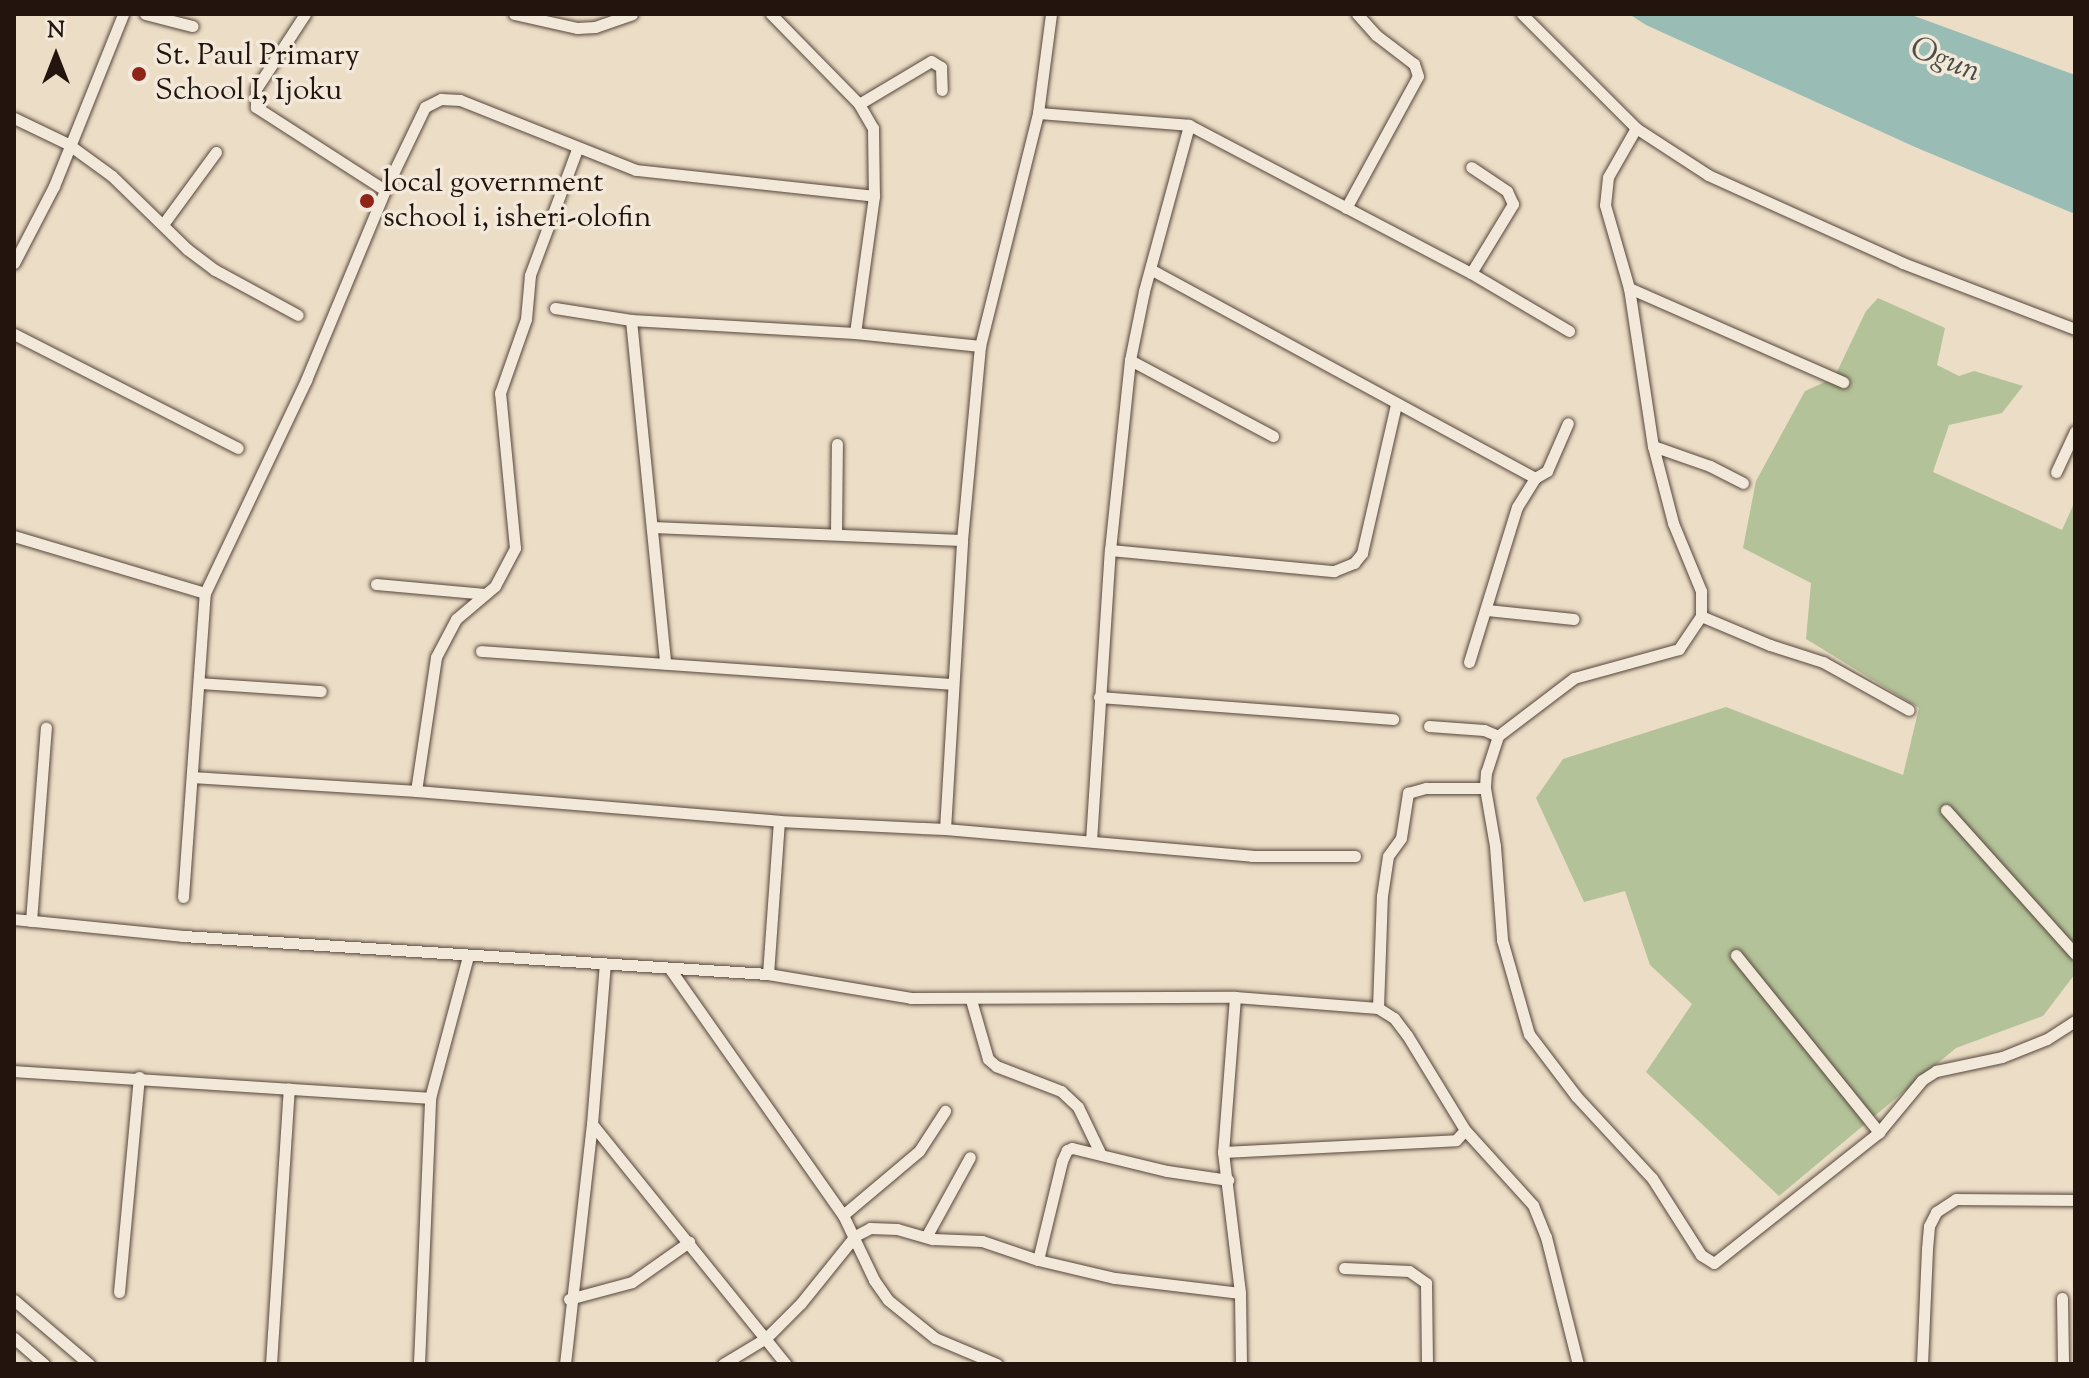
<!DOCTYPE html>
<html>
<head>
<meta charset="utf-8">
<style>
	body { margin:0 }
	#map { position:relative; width:2089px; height:1378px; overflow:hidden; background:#ecddc6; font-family:"Sorts Mill Goudy",serif }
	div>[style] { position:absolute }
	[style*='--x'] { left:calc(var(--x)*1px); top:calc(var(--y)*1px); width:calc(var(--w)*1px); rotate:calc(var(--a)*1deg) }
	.green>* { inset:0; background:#b3c298 }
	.water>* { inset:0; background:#99bcb4 }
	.roads { filter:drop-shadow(0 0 2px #55463c) drop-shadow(0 0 2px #55463c) }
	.minor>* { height:11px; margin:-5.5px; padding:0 5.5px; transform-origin:5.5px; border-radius:5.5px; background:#f3e9da }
	.dots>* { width:22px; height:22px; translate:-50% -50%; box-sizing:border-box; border:4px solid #f3e9da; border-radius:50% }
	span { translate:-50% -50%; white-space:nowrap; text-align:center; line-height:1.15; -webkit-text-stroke:7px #f3e9da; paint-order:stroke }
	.poi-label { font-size:30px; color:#23140e }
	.left { translate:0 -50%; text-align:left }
	.water-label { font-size:32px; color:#4c4f48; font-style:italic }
	.frame { position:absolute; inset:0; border:16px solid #23140e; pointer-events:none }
	.north { position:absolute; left:16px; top:16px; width:80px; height:80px; -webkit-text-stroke:6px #f3e9da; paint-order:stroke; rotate:0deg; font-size:22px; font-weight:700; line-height:32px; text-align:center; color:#23140e }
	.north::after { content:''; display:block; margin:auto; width:28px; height:36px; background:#23140e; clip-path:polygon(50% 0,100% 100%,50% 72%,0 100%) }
</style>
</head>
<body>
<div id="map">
	<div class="green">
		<i style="clip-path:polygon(1878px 298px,1945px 328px,1937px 365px,1959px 376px,1974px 371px,2023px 386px,2002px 413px,1949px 425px,1933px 472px,2062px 530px,2075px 501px,2075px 974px,2043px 1016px,1956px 1048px,1779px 1196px,1646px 1072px,1692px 1004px,1650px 965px,1625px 891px,1584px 902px,1536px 798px,1563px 759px,1726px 707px,1903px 775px,1919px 708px,1806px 639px,1811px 583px,1743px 548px,1756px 481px,1805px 391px,1834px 378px,1866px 311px)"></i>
	</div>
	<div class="water">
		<i style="clip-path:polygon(1629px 14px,1909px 14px,2075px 75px,2075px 214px,1915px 147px,1646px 25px)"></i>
	</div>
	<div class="roads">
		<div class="minor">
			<i style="--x:145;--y:14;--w:49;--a:14.3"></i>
			<i style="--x:305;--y:14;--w:90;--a:123.2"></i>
			<i style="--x:256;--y:89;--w:18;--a:90"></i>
			<i style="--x:256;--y:107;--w:153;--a:32.8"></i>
			<i style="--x:514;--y:14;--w:65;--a:12.5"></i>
			<i style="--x:577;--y:28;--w:18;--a:-3"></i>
			<i style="--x:595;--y:27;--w:39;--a:-19"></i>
			<i style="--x:771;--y:14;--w:126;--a:45.6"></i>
			<i style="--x:859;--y:104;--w:28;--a:60"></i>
			<i style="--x:873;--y:128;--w:68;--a:89.2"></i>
			<i style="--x:874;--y:196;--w:138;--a:97.9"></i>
			<i style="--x:1522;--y:14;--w:161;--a:45"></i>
			<i style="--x:1636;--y:128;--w:86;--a:33.1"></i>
			<i style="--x:1708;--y:175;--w:214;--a:24.3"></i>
			<i style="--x:1903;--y:263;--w:184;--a:21"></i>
			<i style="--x:859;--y:104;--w:84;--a:-30.8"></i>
			<i style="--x:931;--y:61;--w:12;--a:31"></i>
			<i style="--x:941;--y:67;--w:23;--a:88"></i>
			<i style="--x:1038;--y:113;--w:151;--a:4.5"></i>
			<i style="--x:1189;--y:125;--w:318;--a:27.7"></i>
			<i style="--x:1471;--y:273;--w:114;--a:30.6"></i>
			<i style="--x:14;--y:118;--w:60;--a:25.7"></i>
			<i style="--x:68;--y:144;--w:54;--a:36"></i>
			<i style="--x:112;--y:176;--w:105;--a:44.2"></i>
			<i style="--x:187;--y:249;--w:35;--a:37"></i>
			<i style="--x:215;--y:270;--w:94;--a:28.5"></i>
			<i style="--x:1636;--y:128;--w:56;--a:119.7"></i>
			<i style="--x:1608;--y:177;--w:28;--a:96"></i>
			<i style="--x:1605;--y:205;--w:86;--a:73.9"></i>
			<i style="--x:1629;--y:288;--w:160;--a:81.4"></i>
			<i style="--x:1653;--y:446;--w:80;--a:75.4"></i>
			<i style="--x:1673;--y:523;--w:74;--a:67.6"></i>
			<i style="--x:1701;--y:591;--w:25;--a:90"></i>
			<i style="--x:1701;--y:616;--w:40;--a:124"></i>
			<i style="--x:1679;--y:649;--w:109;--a:164.6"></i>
			<i style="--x:1574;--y:678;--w:96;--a:142.7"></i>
			<i style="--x:1498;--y:736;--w:38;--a:108"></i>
			<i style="--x:1486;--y:772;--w:16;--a:94"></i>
			<i style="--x:1485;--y:788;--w:59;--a:80.2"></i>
			<i style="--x:1495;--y:846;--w:94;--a:85.7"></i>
			<i style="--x:1502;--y:940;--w:98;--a:74"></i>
			<i style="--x:1529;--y:1034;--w:78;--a:52.8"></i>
			<i style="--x:1576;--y:1096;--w:112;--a:47.2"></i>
			<i style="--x:1652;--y:1178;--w:91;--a:57.5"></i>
			<i style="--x:1701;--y:1255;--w:15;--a:32"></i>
			<i style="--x:1714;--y:1263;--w:211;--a:-38.4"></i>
			<i style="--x:1879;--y:1132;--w:67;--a:-50.4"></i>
			<i style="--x:1922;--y:1080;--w:17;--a:-33"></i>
			<i style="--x:1936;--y:1071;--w:67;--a:-12"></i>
			<i style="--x:2002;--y:1057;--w:48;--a:-21.8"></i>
			<i style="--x:2047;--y:1039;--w:33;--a:-33"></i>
			<i style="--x:1346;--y:208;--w:150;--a:-61.4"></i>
			<i style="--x:1418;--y:76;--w:13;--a:-108"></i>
			<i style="--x:1414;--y:64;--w:48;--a:-142.7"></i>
			<i style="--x:1376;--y:35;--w:28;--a:-132"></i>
			<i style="--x:164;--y:223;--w:88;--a:-53.8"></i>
			<i style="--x:14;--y:263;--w:87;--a:-62.5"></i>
			<i style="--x:54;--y:186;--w:185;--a:-68.1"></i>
			<i style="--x:1152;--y:270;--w:436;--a:28.5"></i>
			<i style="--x:1471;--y:273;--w:81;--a:-58.7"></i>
			<i style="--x:1513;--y:204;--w:14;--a:-115"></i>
			<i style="--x:1507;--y:191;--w:43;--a:-146.3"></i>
			<i style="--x:1629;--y:288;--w:234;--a:23.7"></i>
			<i style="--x:555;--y:308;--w:77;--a:9"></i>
			<i style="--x:631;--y:320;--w:224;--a:3.3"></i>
			<i style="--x:855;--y:333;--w:126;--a:5.9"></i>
			<i style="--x:631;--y:320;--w:345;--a:84.3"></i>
			<i style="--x:14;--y:334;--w:251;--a:27"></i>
			<i style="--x:1130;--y:360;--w:162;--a:28"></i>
			<i style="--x:1653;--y:446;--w:60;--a:19.3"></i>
			<i style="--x:1710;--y:466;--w:37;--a:27"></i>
			<i style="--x:2056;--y:472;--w:45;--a:-65.1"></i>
			<i style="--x:652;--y:527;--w:310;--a:2.4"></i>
			<i style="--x:836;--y:533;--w:89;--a:-89.4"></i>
			<i style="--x:14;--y:536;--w:199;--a:16.6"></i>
			<i style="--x:1110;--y:550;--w:225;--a:5.4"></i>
			<i style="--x:1334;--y:571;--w:22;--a:-22"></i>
			<i style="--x:1354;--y:563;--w:13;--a:-51"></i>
			<i style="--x:1362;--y:553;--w:153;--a:-77.1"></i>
			<i style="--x:376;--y:584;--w:109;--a:5.2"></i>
			<i style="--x:1487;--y:610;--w:87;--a:5.9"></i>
			<i style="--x:1701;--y:616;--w:75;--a:22.8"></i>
			<i style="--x:1770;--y:645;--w:56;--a:17.8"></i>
			<i style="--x:1823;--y:662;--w:98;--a:29.2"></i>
			<i style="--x:481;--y:651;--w:473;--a:4"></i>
			<i style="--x:1469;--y:662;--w:162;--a:-72.8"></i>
			<i style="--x:1517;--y:507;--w:34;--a:-58"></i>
			<i style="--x:1535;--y:478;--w:14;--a:-30"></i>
			<i style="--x:1547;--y:471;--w:52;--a:-66.4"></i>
			<i style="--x:199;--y:683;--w:122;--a:3.8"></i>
			<i style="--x:1099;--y:697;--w:295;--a:4.3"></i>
			<i style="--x:1429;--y:726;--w:55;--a:4.2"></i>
			<i style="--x:1484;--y:730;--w:15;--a:23"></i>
			<i style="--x:193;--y:777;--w:223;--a:3.6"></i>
			<i style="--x:416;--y:791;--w:364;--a:4.7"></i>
			<i style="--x:779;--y:821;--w:166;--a:2.8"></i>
			<i style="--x:945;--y:829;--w:308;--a:5"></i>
			<i style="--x:1252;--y:856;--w:103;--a:0"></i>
			<i style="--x:416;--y:791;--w:135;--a:-81.5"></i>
			<i style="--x:436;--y:657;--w:43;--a:-62.2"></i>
			<i style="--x:456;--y:619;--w:51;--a:-40.2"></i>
			<i style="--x:495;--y:586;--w:43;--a:-62.2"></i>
			<i style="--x:515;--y:548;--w:156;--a:-95.5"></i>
			<i style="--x:500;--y:393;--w:78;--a:-70.6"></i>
			<i style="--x:526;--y:319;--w:44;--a:-84.8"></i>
			<i style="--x:530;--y:275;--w:134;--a:-69.5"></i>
			<i style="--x:1946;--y:810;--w:193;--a:48.1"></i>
			<i style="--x:945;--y:829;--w:289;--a:-86.6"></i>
			<i style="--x:962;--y:540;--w:195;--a:-84.7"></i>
			<i style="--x:980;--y:346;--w:240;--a:-76"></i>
			<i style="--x:1038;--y:113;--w:100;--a:-82.5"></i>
			<i style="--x:1091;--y:841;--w:292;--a:-86.3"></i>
			<i style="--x:1110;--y:550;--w:191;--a:-84"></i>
			<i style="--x:1130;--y:360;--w:70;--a:-78.5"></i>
			<i style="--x:1144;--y:291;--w:172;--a:-74.8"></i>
			<i style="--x:183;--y:897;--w:305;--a:-85.9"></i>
			<i style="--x:205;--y:593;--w:236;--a:-64.6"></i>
			<i style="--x:306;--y:380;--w:206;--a:-67.4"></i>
			<i style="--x:385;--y:190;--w:92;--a:-64.3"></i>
			<i style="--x:425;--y:107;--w:18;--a:-27"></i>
			<i style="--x:441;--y:99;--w:19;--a:3"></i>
			<i style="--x:460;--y:100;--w:189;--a:21.7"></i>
			<i style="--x:636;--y:170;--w:239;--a:6.2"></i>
			<i style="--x:14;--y:919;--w:170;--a:5.7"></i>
			<i style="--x:183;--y:936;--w:586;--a:3.72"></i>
			<i style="--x:768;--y:974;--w:145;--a:9.5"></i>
			<i style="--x:911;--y:998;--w:324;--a:-0.2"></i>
			<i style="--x:1235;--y:997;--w:143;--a:4.4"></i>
			<i style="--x:1378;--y:1008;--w:19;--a:32"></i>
			<i style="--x:1394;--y:1018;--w:21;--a:53"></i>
			<i style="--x:1407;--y:1035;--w:111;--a:58.6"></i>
			<i style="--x:1465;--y:1130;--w:101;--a:47.8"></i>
			<i style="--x:1533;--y:1205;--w:35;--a:68"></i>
			<i style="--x:1546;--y:1237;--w:131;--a:75.9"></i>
			<i style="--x:31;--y:921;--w:194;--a:-85.6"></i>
			<i style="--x:1736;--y:955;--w:228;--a:51.1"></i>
			<i style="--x:670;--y:969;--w:301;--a:54.9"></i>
			<i style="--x:843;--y:1215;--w:72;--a:64.5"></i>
			<i style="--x:874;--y:1280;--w:24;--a:55"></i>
			<i style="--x:888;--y:1300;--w:60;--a:39"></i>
			<i style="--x:935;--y:1338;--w:67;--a:22.8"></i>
			<i style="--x:768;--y:974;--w:153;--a:-85.9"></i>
			<i style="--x:1235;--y:997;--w:155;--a:94.4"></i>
			<i style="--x:1223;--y:1152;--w:142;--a:83.1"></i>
			<i style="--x:1240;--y:1293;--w:71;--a:89.2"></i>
			<i style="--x:971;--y:1000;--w:61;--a:73.9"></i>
			<i style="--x:988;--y:1059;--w:11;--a:41"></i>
			<i style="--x:996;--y:1066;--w:70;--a:21"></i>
			<i style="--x:1061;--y:1091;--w:23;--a:43"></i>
			<i style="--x:1078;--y:1107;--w:51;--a:64.4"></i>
			<i style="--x:1378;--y:1008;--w:112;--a:-88"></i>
			<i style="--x:1382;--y:896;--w:40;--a:-81.5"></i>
			<i style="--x:1388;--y:856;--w:22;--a:-54"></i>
			<i style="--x:1401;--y:838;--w:46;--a:-81.2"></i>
			<i style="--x:1408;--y:793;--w:19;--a:-16"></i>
			<i style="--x:1426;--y:788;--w:59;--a:0"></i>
			<i style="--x:14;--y:1071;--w:417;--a:3.7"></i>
			<i style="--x:592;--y:1124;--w:309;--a:51.1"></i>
			<i style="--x:1223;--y:1152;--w:233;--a:-2.9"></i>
			<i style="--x:1456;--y:1140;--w:13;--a:-48"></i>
			<i style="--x:843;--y:1215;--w:99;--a:-40.1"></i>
			<i style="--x:919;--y:1151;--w:48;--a:-57"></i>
			<i style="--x:926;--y:1237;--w:91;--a:-61.2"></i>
			<i style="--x:1038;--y:1260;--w:102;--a:-76.4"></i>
			<i style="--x:1062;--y:1161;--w:12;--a:-66"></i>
			<i style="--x:1067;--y:1150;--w:5;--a:-22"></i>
			<i style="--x:1072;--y:1148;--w:98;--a:13.6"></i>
			<i style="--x:1167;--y:1171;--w:62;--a:8.4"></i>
			<i style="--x:1344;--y:1268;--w:65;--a:2.6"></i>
			<i style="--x:1409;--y:1271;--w:21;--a:35"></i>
			<i style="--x:1426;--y:1283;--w:81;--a:89.3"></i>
			<i style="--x:119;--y:1292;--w:216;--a:-84.7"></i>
			<i style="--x:2062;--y:1298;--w:66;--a:89.1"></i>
			<i style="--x:569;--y:1299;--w:65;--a:-15.1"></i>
			<i style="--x:632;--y:1282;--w:70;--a:-35.1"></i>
			<i style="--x:14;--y:1300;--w:99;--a:40.5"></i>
			<i style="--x:14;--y:1338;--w:40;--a:41"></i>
			<i style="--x:271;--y:1364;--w:276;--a:-86.3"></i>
			<i style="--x:419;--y:1364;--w:266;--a:-87.6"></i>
			<i style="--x:430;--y:1098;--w:147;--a:-75"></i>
			<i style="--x:565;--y:1364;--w:242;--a:-83.6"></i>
			<i style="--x:592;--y:1124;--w:161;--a:-85.4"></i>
			<i style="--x:723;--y:1364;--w:50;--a:-31.2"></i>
			<i style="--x:766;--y:1338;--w:49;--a:-45"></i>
			<i style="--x:801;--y:1303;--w:86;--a:-51.1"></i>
			<i style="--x:855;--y:1236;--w:17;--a:-28"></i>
			<i style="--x:870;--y:1228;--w:27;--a:2"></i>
			<i style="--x:897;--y:1229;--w:37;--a:16"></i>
			<i style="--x:933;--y:1239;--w:49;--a:2.3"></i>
			<i style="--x:982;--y:1241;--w:59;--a:18.7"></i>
			<i style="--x:1038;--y:1260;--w:79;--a:13.2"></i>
			<i style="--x:1115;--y:1278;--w:126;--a:6.8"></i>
			<i style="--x:1922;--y:1364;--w:115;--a:-87.5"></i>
			<i style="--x:1927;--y:1249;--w:23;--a:-85"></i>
			<i style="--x:1929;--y:1226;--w:16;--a:-63"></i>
			<i style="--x:1936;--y:1212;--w:24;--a:-33"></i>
			<i style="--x:1956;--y:1199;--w:119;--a:0.5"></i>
		</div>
	</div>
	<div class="dots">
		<i style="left:139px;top:74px;background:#8f2418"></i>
		<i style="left:367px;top:201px;background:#8f2418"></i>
	</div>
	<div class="poi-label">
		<span class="left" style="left:155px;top:74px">St. Paul Primary<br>School I, Ijoku</span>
		<span class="left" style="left:383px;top:201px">local government<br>school i, isheri-olofin</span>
	</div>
	<div class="water-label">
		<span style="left:1945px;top:61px;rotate:22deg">Ogun</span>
	</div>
	<div class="frame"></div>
	<div class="north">N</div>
</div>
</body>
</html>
